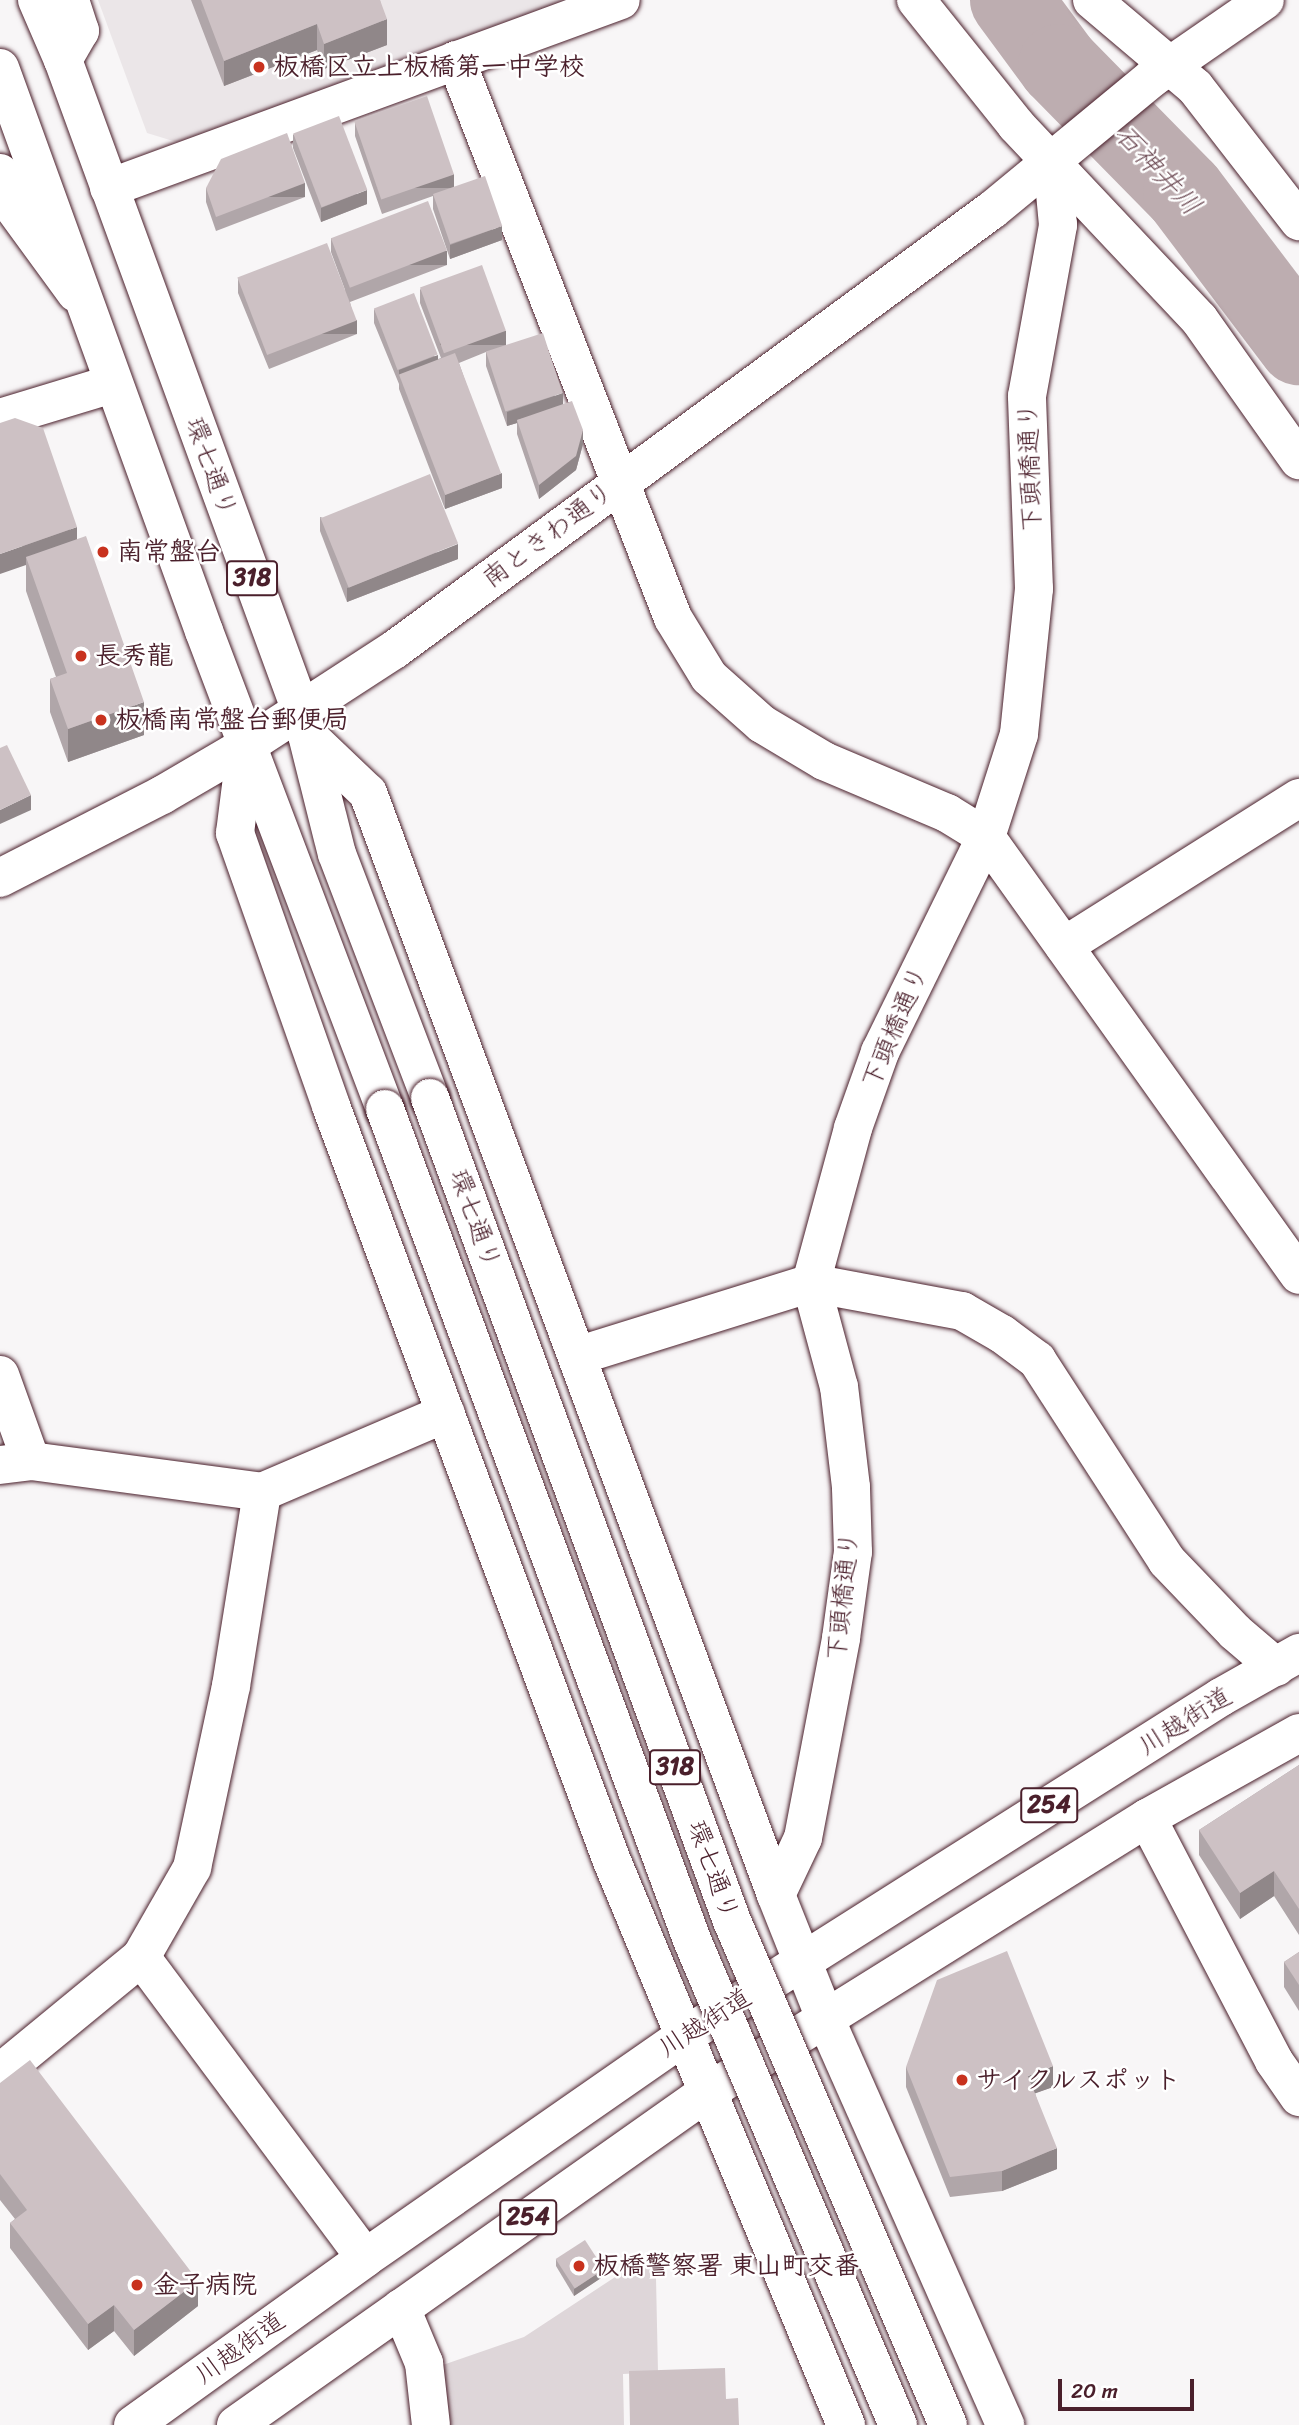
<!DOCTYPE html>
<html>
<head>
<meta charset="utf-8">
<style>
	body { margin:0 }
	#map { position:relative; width:1299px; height:2425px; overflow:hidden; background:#f8f6f7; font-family:Sriracha,"Klee One",sans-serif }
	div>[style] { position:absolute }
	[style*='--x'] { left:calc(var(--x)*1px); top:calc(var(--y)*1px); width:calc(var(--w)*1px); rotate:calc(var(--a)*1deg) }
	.built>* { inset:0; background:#ebe6e8 }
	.green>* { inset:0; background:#ded6d9 }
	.river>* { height:82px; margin:-41px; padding:0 41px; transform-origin:41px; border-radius:41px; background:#bdadb0 }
	.roads { filter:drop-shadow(0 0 2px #4a1f2b) drop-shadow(0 0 2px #4a1f2b) }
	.minor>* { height:38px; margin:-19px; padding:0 19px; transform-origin:19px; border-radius:19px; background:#fff }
	.major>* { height:38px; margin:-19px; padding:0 19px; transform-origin:19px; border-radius:19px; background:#fff }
	.highway>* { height:38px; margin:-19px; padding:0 19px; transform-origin:19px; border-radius:19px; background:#fff }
	.bridges { filter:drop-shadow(0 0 2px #4a1f2b) drop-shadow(0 0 2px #4a1f2b) }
	.major-bridge>* { height:38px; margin:-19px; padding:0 19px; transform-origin:19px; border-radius:19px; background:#fff }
	.wall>* { inset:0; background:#b0a6a9 }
	.shaded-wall>* { inset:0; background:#908789; transform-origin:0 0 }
	.building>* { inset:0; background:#cdc1c4; transform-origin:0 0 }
	.dots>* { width:19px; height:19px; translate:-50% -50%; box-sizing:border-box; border:4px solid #fff; border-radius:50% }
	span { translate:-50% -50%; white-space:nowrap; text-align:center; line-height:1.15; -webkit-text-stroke:5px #fff; paint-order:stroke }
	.shield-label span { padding:2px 5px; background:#fff; border:2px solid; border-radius:5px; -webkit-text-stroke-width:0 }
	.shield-label { font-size:24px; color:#4a1f2b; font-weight:700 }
	.poi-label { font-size:26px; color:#4a1f2b; font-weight:700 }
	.left { translate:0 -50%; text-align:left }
	.street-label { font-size:26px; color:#4a1f2b }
	.water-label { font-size:28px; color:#72515a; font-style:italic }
	.scale { position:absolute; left:1058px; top:2379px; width:136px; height:32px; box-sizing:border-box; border:4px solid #4a1f2b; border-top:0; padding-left:9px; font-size:21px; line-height:24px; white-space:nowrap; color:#4a1f2b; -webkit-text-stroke:5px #fff; paint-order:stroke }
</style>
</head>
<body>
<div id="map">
	<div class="built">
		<i style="clip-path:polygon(98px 0,580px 0,183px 144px,147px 133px)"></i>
	</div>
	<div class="green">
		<i style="clip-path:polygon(644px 2258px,656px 2278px,658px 2372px,623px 2374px,624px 2425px,444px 2425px,437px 2367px,524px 2337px)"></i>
	</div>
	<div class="river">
		<i style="--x:1011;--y:0;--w:81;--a:53.6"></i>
		<i style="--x:1059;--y:65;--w:178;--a:45.5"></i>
		<i style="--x:1184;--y:192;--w:191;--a:52.9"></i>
	</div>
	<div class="roads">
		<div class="minor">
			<i style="--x:916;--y:0;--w:160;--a:51.3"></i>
			<i style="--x:1016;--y:125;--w:267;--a:46.7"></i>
			<i style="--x:1199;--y:319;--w:173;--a:54.7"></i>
			<i style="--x:1092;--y:0;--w:135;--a:40.2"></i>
			<i style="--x:1195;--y:87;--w:170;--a:52.2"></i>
			<i style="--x:63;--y:60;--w:34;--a:-60"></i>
			<i style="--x:80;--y:31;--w:33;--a:-108"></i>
			<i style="--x:456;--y:60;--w:599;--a:68.75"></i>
			<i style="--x:673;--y:618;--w:69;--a:58.6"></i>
			<i style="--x:709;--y:677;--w:71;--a:41.6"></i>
			<i style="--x:762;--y:724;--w:72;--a:30.8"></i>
			<i style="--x:824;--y:761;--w:134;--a:22.9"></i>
			<i style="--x:947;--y:813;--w:46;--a:31.6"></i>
			<i style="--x:986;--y:837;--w:538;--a:54.45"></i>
			<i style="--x:0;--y:173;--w:33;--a:70"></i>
			<i style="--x:11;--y:204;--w:110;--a:53.9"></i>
			<i style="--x:109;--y:188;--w:545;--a:-20.16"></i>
			<i style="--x:0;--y:418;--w:117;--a:-16.9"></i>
			<i style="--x:0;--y:878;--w:182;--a:-27.1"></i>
			<i style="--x:162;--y:795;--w:97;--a:-30.3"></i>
			<i style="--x:246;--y:746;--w:176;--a:-33"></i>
			<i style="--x:394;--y:650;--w:742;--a:-36.35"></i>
			<i style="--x:992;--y:210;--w:207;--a:-39.5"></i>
			<i style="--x:1152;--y:78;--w:137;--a:-34.6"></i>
			<i style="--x:1064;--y:946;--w:278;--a:-32.2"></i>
			<i style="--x:577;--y:1356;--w:245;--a:-17.3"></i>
			<i style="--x:811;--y:1283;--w:154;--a:10.5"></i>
			<i style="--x:962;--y:1311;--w:46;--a:29.9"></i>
			<i style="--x:1002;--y:1334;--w:44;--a:36.6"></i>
			<i style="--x:1037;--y:1360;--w:239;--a:57.1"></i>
			<i style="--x:1167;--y:1561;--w:98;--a:46.2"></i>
			<i style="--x:1235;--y:1632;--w:54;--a:40.5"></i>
			<i style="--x:0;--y:1375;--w:91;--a:70.2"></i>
			<i style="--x:0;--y:1465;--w:31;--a:-7"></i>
			<i style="--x:31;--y:1461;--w:233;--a:7.6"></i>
			<i style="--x:262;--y:1492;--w:200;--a:-23.2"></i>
			<i style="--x:1147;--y:1818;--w:274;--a:62.4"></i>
			<i style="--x:1274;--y:2061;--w:44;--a:55.2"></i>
			<i style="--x:776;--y:1895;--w:63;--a:-64.7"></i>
			<i style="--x:803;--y:1838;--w:204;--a:-79.2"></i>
			<i style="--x:841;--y:1638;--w:87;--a:-82.1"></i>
			<i style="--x:853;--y:1552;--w:65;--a:-91.8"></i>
			<i style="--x:851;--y:1487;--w:101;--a:-96.8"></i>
			<i style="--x:839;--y:1387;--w:108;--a:-105.1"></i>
			<i style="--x:811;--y:1283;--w:161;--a:-74.8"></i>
			<i style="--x:853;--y:1128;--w:81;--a:-70.4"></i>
			<i style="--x:880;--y:1052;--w:240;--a:-63.8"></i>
			<i style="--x:986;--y:837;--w:108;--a:-72.2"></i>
			<i style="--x:1019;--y:734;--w:146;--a:-84.1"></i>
			<i style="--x:1034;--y:589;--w:193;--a:-92.1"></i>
			<i style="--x:1027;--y:396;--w:174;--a:-79.7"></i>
			<i style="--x:1058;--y:225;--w:64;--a:-95.4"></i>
			<i style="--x:141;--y:1957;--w:375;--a:53.3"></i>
			<i style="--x:0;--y:2073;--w:183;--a:-39.4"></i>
			<i style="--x:141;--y:1957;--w:103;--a:-60.2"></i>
			<i style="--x:192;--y:1868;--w:186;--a:-77.9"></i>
			<i style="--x:231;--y:1686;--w:196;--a:-80.9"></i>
			<i style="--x:401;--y:2308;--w:60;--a:67.3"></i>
			<i style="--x:424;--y:2363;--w:62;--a:83.6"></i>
		</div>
		<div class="major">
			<i style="--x:37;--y:0;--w:65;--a:66.6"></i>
			<i style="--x:63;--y:60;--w:693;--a:69.92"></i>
			<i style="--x:301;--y:711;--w:147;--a:75.9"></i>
			<i style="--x:337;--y:854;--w:261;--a:69.1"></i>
			<i style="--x:0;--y:68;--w:599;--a:70.08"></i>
			<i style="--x:204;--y:631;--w:511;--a:69.26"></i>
			<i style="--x:307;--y:735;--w:84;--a:43.6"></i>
			<i style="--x:368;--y:793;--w:1175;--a:69.68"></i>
			<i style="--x:776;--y:1895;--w:132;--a:68.3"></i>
			<i style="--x:825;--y:2018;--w:445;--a:66.1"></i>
			<i style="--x:246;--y:746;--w:88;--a:97.2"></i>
			<i style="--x:235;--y:833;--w:289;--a:70.6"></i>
			<i style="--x:331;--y:1106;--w:806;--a:69.59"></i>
			<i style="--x:612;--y:1861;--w:611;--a:67.47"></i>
		</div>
		<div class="highway">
			<i style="--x:133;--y:2425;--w:286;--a:-35.7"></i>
			<i style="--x:365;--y:2258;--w:387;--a:-34.8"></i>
			<i style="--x:683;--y:2037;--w:636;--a:-32.29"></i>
			<i style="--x:1221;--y:1697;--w:90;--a:-29.4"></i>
			<i style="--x:236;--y:2425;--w:575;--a:-35.24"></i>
			<i style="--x:706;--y:2093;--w:520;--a:-31.95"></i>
			<i style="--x:1147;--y:1818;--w:174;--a:-29.2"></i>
		</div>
	</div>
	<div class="bridges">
		<div class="major-bridge">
			<i style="--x:430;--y:1098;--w:877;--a:69.85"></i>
			<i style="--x:732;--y:1921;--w:548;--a:66.8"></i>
			<i style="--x:385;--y:1109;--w:886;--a:69.72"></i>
			<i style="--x:692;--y:1940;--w:527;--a:66.99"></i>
		</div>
	</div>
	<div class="wall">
		<i style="clip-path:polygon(191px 0,380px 0,387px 45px,324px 69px,317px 50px,224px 86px)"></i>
		<i style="clip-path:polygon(355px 122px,454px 188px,502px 240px,450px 259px,433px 209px,433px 196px,382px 214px,355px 136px)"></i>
		<i style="clip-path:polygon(293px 134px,367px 204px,321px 222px,293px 148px)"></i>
		<i style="clip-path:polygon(206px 188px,305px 197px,216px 231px,206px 202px)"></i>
		<i style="clip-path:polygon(331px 238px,447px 265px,350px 302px,357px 334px,269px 369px,238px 293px,238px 279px,345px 290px,331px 252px)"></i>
		<i style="clip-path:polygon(420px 289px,506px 345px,563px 404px,583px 444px,576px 470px,539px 499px,517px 434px,517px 423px,507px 426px,486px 366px,486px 352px,459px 363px,502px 488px,445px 509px,399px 389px,399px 384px,374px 323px,374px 309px,438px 359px,441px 358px,420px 303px)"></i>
		<i style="clip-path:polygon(0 423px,77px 540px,144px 735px,68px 762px,50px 712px,50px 679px,56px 677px,26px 591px,26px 565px)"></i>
		<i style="clip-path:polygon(320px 517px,458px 559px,347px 602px,320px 531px)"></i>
		<i style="clip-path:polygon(1299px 1765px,1299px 1935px,1274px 1896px,1240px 1919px,1199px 1855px,1199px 1830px)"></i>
		<i style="clip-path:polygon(1299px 1952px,1299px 2011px,1284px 1987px,1284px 1962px)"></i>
		<i style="clip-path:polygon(906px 2067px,1053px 2087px,1035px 2093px,1057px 2169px,1002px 2191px,950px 2197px,906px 2087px)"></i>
		<i style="clip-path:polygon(0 2083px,198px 2306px,134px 2356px,114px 2331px,88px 2350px,10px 2248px,10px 2223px,15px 2219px,0 2200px)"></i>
		<i style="clip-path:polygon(556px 2259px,604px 2276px,574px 2296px,556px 2266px)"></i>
	</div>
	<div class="shaded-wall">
		<i style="clip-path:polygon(387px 19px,387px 45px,324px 69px,324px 44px)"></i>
		<i style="clip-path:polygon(317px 24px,317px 50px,224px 86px,224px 61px)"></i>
		<i style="left:454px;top:174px;width:14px;height:77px;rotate:90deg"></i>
		<i style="left:305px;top:183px;width:14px;height:95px;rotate:90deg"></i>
		<i style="clip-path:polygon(367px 190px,367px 204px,321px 222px,321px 208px)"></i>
		<i style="clip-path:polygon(502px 226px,502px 240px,450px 259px,450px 245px)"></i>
		<i style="left:447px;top:251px;width:14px;height:104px;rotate:90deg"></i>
		<i style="left:357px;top:320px;width:14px;height:95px;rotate:90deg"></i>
		<i style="left:506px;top:331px;width:14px;height:66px;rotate:90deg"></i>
		<i style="clip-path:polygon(438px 355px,438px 369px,399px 375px,399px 384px,399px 370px)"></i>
		<i style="clip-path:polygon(563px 393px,563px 407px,517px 420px,517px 423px,507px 426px,507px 412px)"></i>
		<i style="clip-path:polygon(583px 430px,583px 444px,576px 470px,539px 499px,539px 485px)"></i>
		<i style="clip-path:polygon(502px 473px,502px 488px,445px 509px,445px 495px)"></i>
		<i style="clip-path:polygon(77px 527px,77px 547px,26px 557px,26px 565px,0 574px,0 554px)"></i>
		<i style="clip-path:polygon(458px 544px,458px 559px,347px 602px,347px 588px)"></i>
		<i style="clip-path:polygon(144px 702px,144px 735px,68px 762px,68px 729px)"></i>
		<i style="clip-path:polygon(31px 795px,31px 810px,0 824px,0 810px)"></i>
		<i style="clip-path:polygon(1274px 1871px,1274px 1896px,1240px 1919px,1240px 1893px)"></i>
		<i style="clip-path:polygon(1053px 2066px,1053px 2087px,1028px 2096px,1028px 2076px)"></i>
		<i style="clip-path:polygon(1057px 2148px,1057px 2169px,1002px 2191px,1002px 2171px)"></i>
		<i style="clip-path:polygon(604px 2269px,604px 2276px,574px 2296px,574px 2289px)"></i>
		<i style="clip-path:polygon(198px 2281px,198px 2306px,134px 2356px,134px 2330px)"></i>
		<i style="clip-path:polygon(114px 2305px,114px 2331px,88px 2350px,88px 2324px)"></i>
	</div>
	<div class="building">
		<i style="clip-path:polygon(201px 0,380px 0,387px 19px,324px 44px,317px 24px,224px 61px)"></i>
		<i style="left:427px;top:96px;width:83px;height:77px;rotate:71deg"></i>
		<i style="left:339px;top:116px;width:79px;height:49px;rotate:69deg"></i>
		<i style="clip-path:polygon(287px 133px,305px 183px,216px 217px,206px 188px,221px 159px)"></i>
		<i style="left:485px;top:176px;width:53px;height:55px;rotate:71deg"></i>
		<i style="left:428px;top:201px;width:53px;height:104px;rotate:69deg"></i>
		<i style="left:327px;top:243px;width:83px;height:96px;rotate:69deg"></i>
		<i style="left:482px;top:265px;width:70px;height:66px;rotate:70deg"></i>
		<i style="left:414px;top:293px;width:66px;height:43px;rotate:69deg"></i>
		<i style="left:543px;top:333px;width:63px;height:60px;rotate:72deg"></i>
		<i style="left:455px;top:353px;width:129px;height:60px;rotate:69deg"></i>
		<i style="clip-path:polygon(572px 401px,583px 430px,576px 456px,539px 485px,517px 420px)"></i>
		<i style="clip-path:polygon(15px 418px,43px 428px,77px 527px,0 554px,0 423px)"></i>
		<i style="left:430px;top:474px;width:75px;height:118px;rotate:68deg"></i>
		<i style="clip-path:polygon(86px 536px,144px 702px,68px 729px,50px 679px,67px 673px,26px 557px)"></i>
		<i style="clip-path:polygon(7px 745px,31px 795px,0 810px,0 748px)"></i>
		<i style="clip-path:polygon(1299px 1765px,1299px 1909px,1274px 1871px,1240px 1893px,1199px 1830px)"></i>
		<i style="clip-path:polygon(1007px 1951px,1053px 2066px,1028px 2076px,1057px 2148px,1002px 2171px,950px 2177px,906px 2067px,937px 1980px)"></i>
		<i style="clip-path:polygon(1299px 1952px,1299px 1985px,1284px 1962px)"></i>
		<i style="clip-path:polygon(30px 2060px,198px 2281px,134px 2330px,114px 2305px,88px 2324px,10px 2223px,27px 2210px,0 2174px,0 2083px)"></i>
		<i style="left:585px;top:2240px;width:35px;height:35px;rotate:57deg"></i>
		<i style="clip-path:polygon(725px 2368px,726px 2399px,738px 2398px,739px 2425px,630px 2425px,629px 2371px)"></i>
	</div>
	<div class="dots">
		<i style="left:259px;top:67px;background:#c8321e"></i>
		<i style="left:103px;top:552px;background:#c8321e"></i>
		<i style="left:81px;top:656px;background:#c8321e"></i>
		<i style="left:101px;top:720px;background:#c8321e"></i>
		<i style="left:962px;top:2080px;background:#c8321e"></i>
		<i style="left:579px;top:2266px;background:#c8321e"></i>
		<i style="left:137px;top:2285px;background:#c8321e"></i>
	</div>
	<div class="shield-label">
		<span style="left:252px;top:578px">318</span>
		<span style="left:675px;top:1767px">318</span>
		<span style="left:1049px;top:1805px">254</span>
		<span style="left:528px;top:2217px">254</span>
	</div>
	<div class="poi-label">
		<span class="left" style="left:273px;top:67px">板橋区立上板橋第一中学校</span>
		<span class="left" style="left:117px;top:552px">南常盤台</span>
		<span class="left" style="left:95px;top:656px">長秀龍</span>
		<span class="left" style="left:115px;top:720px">板橋南常盤台郵便局</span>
		<span class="left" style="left:976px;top:2080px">サイクルスポット</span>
		<span class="left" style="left:593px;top:2266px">板橋警察署 東山町交番</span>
		<span class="left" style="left:153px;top:2285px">金子病院</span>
	</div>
	<div class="street-label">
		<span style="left:211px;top:467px;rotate:70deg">環七通り</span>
		<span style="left:1030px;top:467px;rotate:-92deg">下頭橋通り</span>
		<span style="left:548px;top:535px;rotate:-37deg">南ときわ通り</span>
		<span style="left:895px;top:1027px;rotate:-67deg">下頭橋通り</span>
		<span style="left:475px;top:1219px;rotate:70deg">環七通り</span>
		<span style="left:843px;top:1596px;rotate:-84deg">下頭橋通り</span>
		<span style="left:1185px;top:1721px;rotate:-32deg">川越街道</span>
		<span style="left:713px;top:1870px;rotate:70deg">環七通り</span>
		<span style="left:705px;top:2023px;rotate:-33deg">川越街道</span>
		<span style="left:240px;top:2348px;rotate:-36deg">川越街道</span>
	</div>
	<div class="water-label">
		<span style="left:1158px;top:170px;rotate:47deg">石神井川</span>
	</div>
	<div class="scale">20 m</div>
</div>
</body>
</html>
